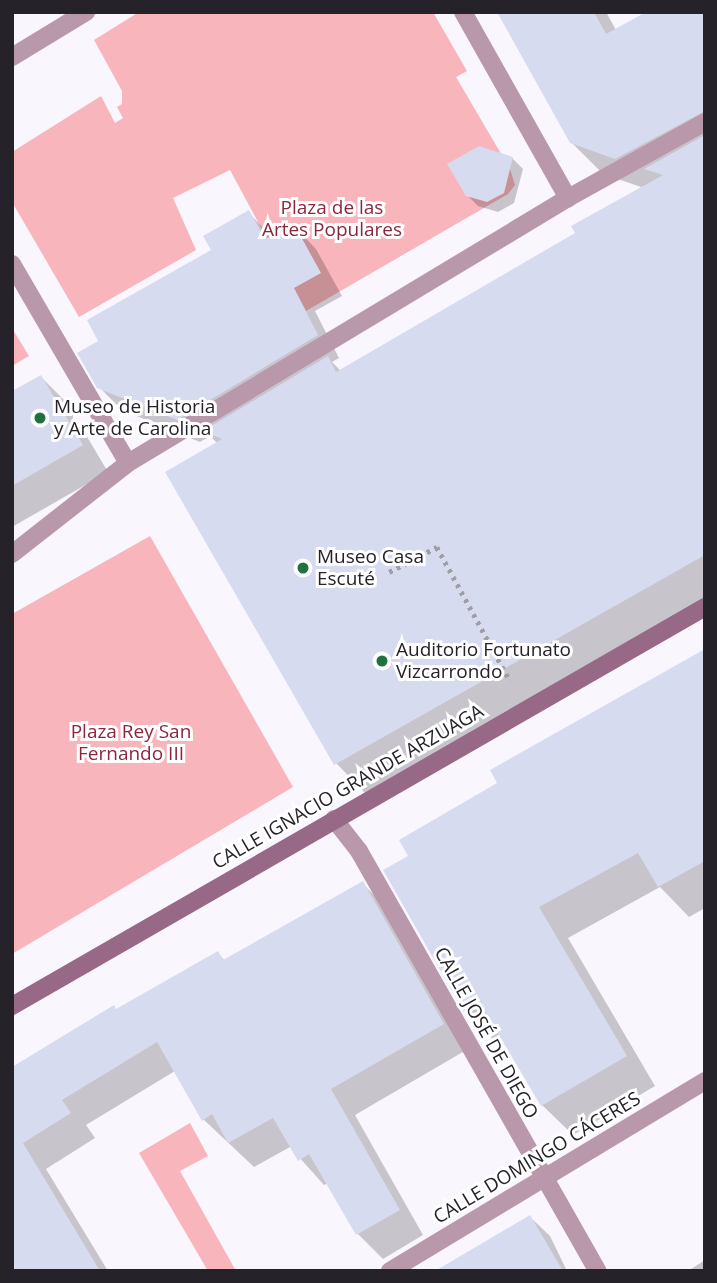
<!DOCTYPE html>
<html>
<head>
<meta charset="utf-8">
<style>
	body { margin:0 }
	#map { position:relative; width:717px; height:1283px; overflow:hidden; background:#faf6fe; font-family:"Open Sans",sans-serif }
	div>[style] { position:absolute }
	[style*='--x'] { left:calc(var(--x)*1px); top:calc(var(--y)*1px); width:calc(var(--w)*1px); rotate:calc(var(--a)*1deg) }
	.green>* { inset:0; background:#f8b5bb }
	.shadow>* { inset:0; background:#0003 }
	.building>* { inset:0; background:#d7dbef }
	.path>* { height:4.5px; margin-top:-2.25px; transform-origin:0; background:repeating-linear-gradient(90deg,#a19da5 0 3.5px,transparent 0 8.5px) }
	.street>* { height:18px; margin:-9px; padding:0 9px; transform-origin:9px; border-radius:9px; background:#b998ac }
	.secondary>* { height:18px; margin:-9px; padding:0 9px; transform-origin:9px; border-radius:9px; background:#986987 }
	.dots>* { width:19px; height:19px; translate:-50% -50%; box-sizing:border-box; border:4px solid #fff; border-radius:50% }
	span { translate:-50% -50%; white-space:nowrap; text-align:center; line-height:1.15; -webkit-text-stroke:6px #fff; paint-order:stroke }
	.park-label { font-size:19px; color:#8c263d }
	.poi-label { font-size:19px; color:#262229 }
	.left { translate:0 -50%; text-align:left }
	.street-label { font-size:19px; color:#262229 }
	.frame { position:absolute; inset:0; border:14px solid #262229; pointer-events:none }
</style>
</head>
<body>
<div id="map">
	<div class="green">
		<i style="clip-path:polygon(139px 12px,433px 12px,467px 71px,456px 77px,510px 169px,515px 185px,508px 194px,306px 311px,230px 170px,173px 198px,196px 250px,79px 317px,12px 202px,12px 152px,101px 96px,115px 123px,123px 118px,117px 107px,122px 104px,122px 91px,94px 40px)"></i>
		<i style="clip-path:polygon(12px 328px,29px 356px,12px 366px)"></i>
		<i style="clip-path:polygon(150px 536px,293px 787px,12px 954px,12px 614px)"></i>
		<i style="clip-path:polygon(190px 1123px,208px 1156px,180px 1171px,236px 1271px,208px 1271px,139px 1153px)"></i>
	</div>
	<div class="shadow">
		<i style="clip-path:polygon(500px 12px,606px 12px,616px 30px,705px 12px,705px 603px,365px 793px,336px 763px,218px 444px,210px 436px,200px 442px,122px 410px,99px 387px,100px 342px,213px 250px,248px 212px,272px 237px,294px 226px,316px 249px,342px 296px,315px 311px,339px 358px,332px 362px,341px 371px,577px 234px,644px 188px,603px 174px,571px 142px)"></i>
		<i style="clip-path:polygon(512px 158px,523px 169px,514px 203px,498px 212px,478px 206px,467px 195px)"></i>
		<i style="clip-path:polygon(41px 377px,67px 403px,108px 472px,12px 527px,12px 394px)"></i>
		<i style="clip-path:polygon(705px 651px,705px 908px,689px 917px,660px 887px,568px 938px,655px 1086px,573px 1135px,542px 1105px,502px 1038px,495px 1041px,465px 1011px,411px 857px,500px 784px)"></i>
		<i style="clip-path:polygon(363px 884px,388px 909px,468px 1049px,355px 1115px,423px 1235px,383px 1259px,358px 1234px,328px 1183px,324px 1185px,290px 1147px,254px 1167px,203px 1119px,175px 1071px,86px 1125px,95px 1138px,46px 1169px,108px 1271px,17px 1271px,12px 1070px,218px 953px,225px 961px)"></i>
		<i style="clip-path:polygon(530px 1217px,550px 1236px,567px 1271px,486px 1271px)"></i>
		<i style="clip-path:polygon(705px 1260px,705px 1271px,688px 1271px)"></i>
	</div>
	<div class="building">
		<i style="clip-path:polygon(497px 12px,594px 12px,606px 34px,646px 12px,705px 12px,705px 111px,615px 159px,570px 143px)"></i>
		<i style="clip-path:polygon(705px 135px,705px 555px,334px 765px,165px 472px,222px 439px,203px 431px,328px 356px,336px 372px,575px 233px,571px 226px,663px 175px,644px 169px)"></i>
		<i style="clip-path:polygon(479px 146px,513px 157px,504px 193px,487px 202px,466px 196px,447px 164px)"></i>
		<i style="clip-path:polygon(249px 210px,265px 239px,294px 224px,321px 273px,294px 288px,318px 335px,177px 420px,97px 388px,77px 353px,98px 341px,87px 320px,211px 250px,203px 236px)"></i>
		<i style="clip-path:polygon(41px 375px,83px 445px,12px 486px,12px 391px)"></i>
		<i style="clip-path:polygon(705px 649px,705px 861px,658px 887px,638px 853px,539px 907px,627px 1056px,541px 1106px,480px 1003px,464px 1012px,383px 870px,408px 856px,399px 840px,497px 783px,490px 770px)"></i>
		<i style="clip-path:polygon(363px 881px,444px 1024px,331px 1089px,400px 1210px,356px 1235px,309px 1154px,298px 1161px,273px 1118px,228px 1143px,212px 1114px,202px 1121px,157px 1042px,62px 1100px,71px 1113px,23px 1143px,100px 1271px,12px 1271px,12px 1067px,114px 1005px,116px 1009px,218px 951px,223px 960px)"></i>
		<i style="clip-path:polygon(530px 1215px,563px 1271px,435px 1271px)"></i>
	</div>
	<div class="path">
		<i style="--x:389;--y:572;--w:54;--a:-27.5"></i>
		<i style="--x:437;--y:547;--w:153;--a:61.4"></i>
	</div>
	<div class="street">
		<i style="--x:463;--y:12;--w:214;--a:60.6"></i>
		<i style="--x:12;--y:57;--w:87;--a:-31.3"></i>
		<i style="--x:12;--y:264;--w:230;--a:59.8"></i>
		<i style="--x:12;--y:554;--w:147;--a:-38.1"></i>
		<i style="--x:128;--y:463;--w:514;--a:-31.06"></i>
		<i style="--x:568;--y:198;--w:157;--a:-29"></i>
		<i style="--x:334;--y:819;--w:41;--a:52"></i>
		<i style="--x:359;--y:851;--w:483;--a:60.4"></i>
		<i style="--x:390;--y:1271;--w:368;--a:-31.1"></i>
	</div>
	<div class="secondary">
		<i style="--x:12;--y:1006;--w:800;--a:-29.93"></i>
	</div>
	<div class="dots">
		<i style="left:40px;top:418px;background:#217040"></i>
		<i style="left:303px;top:568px;background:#217040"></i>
		<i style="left:382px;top:661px;background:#217040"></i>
	</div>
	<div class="park-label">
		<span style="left:332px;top:219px">Plaza de las<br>Artes Populares</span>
		<span style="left:131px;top:743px">Plaza Rey San<br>Fernando III</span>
	</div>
	<div class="poi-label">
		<span class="left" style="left:54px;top:418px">Museo de Historia<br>y Arte de Carolina</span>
		<span class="left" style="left:317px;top:568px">Museo Casa<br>Escuté</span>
		<span class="left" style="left:396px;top:661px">Auditorio Fortunato<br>Vizcarrondo</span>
	</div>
	<div class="street-label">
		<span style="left:348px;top:787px;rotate:-30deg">CALLE IGNACIO GRANDE ARZUAGA</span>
		<span style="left:486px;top:1033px;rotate:61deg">CALLE JOSÉ DE DIEGO</span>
		<span style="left:537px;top:1158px;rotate:-31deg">CALLE DOMINGO CÁCERES</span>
	</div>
	<div class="frame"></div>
</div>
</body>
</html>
